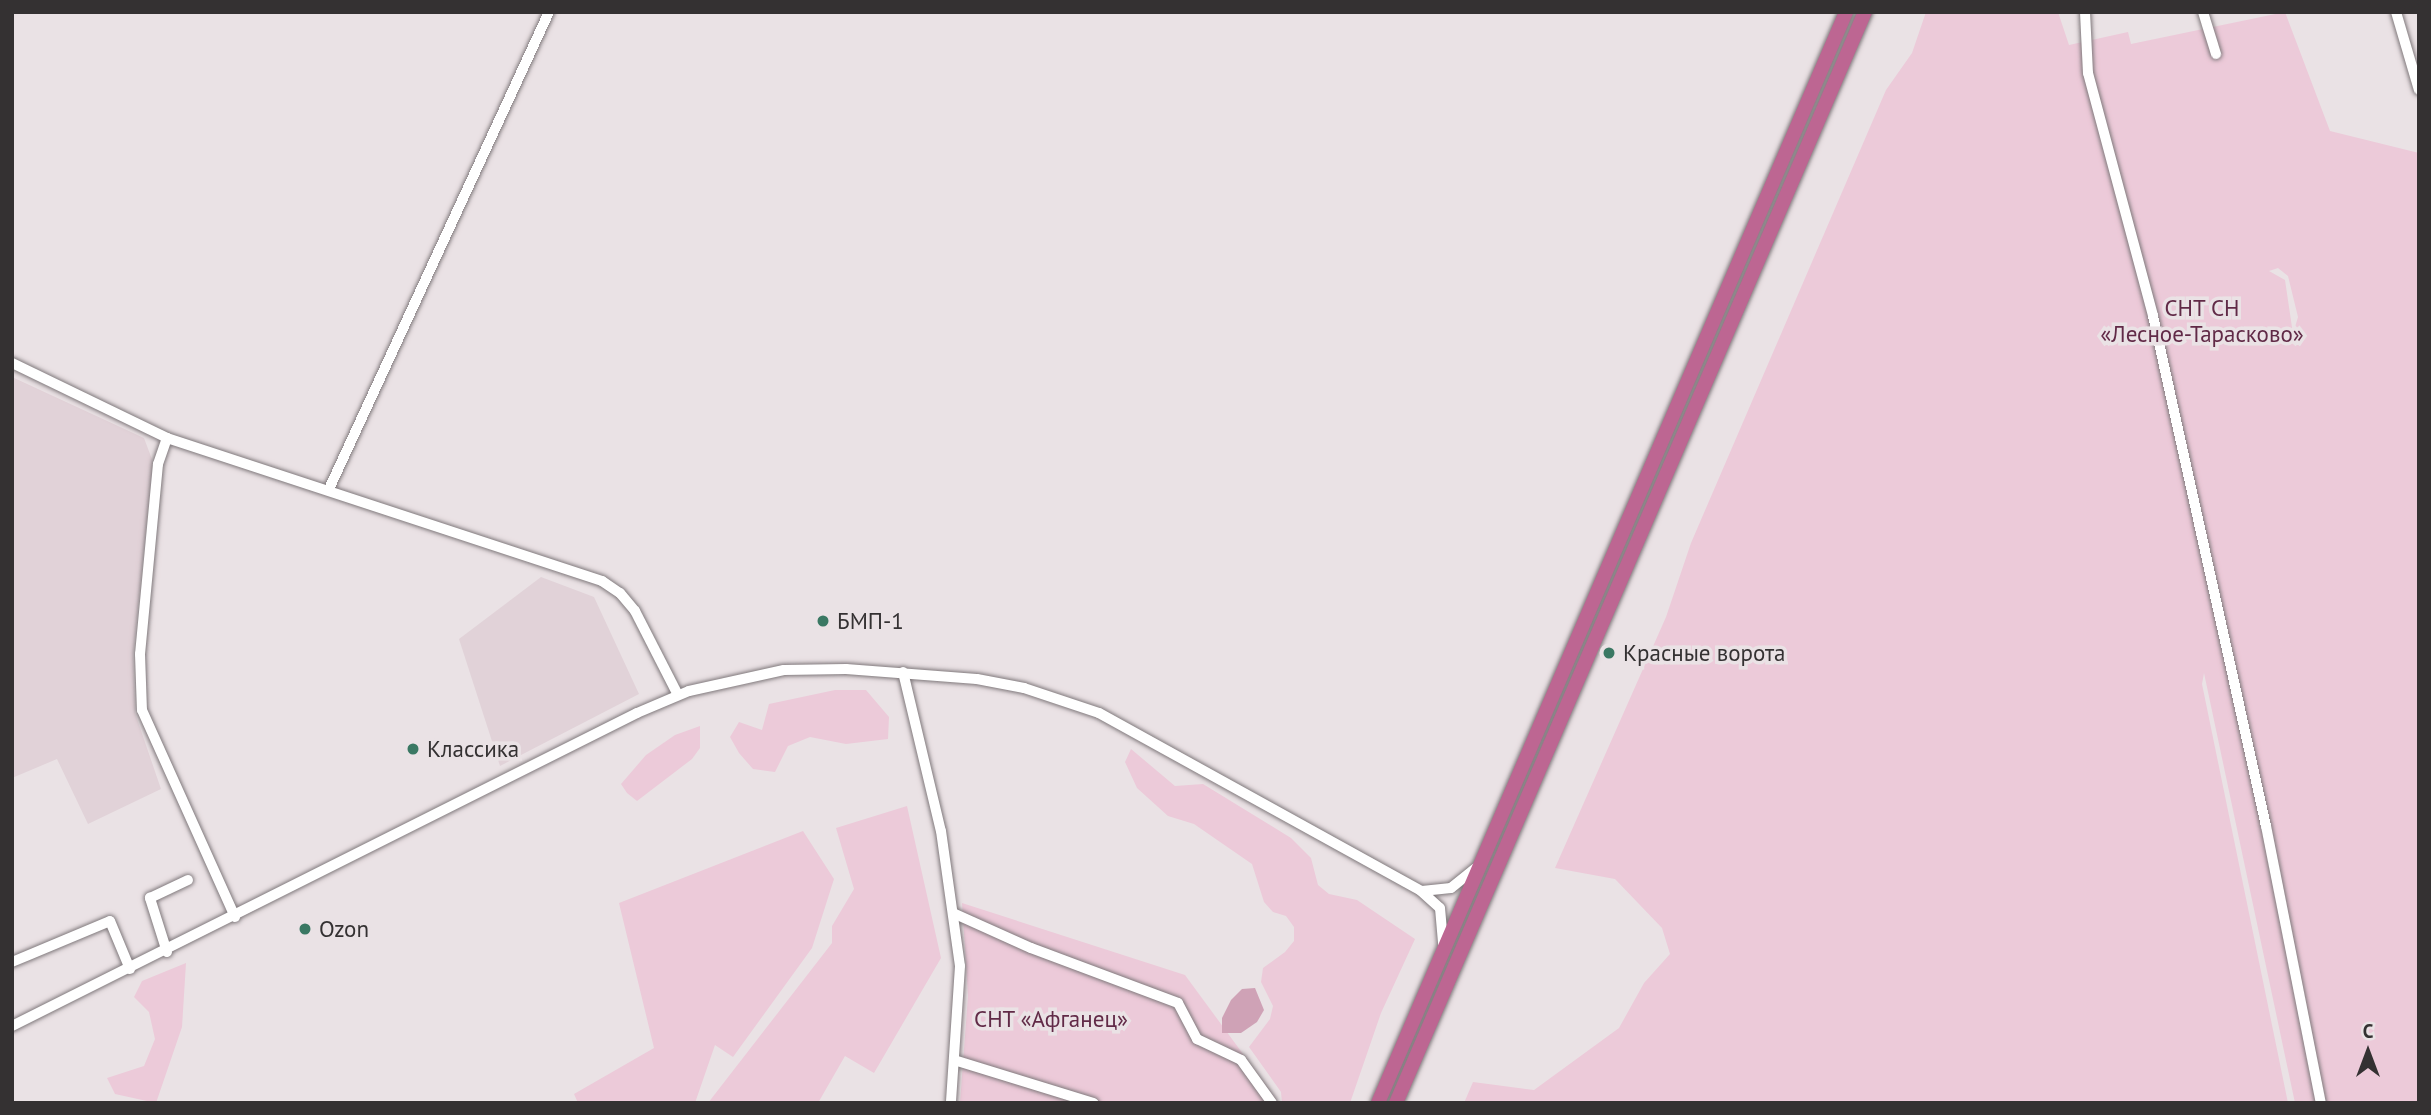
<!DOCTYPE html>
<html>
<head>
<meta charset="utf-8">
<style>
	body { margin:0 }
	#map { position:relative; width:2431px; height:1115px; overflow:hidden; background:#eae2e5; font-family:"PT Sans",sans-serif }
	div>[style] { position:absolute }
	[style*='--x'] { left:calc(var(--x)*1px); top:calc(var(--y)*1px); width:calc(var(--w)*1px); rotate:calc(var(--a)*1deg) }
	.built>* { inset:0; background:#e1d2d8 }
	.green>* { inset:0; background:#eccad9 }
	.water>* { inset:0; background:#cfa2b6 }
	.roads { filter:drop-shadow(0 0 2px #80797c) drop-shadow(0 0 2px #80797c) }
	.minor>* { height:10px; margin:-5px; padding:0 5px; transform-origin:5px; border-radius:5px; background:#fff }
	.highway>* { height:14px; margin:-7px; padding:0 7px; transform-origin:7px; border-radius:7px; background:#bd6692 }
	.dots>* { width:19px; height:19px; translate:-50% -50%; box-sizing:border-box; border:4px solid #eae2e5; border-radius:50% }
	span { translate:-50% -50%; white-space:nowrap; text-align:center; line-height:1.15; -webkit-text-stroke:7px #eae2e5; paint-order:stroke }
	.park-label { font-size:23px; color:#612a47 }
	.poi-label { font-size:23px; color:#343132 }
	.left { translate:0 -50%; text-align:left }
	.frame { position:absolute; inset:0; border:14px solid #343132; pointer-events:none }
	.north { position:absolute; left:2333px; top:1017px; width:70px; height:70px; -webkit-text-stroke:5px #eae2e5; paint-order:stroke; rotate:0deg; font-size:19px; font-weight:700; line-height:28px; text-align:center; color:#343132 }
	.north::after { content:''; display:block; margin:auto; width:24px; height:32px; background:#343132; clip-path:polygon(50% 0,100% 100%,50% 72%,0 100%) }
</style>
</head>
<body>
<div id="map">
	<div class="built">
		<i style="clip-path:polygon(12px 377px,144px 438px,153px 462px,133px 655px,135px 713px,161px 789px,88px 824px,57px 759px,12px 778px)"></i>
		<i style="clip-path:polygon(541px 577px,594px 597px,639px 694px,500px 766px,459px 639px)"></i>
	</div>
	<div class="green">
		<i style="clip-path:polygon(evenodd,1926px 12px,2058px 12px,2069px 45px,2128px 32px,2131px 44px,2285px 12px,2330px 131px,2419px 153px,2419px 1103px,2295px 1103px,2204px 673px,2202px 684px,2288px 1103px,1464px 1103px,1473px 1082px,1534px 1090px,1619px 1028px,1644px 983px,1670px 954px,1662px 928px,1615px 879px,1555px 868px,1666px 617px,1691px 543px,1886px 90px,1912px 53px,1926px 12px,2278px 268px,2288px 276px,2298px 317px,2293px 334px,2285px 280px,2269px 271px,2278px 268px)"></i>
		<i style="clip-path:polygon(835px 690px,866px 690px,889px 717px,888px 739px,846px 744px,810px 737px,788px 746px,775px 772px,753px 769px,739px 753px,730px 737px,739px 722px,762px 730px,769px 704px)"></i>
		<i style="clip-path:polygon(700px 726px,700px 748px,692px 759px,637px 801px,627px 793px,621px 784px,646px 755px,675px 735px)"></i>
		<i style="clip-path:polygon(1131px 749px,1175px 786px,1203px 784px,1291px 838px,1311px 858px,1318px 885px,1329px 894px,1357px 900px,1415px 939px,1381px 1013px,1350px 1103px,1282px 1103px,1281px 1092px,1249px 1047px,1270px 1019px,1273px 1006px,1261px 982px,1263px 968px,1285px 952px,1294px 941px,1294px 927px,1286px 916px,1273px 912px,1264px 902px,1252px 864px,1194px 824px,1168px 816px,1137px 788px,1125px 762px)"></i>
		<i style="clip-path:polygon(907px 806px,941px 958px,874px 1073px,845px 1056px,818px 1103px,708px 1103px,832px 943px,832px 926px,854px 889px,836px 828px)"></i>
		<i style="clip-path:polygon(803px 831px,834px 879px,812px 948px,733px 1057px,715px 1045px,695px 1103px,578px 1103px,574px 1094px,654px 1048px,619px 903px)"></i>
		<i style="clip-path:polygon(962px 903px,1185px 975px,1279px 1103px,960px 1103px,968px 996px)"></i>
		<i style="clip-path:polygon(186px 963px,182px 1027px,156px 1103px,115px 1094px,107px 1078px,144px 1066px,155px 1039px,149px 1012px,134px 997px,142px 981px)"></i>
	</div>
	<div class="water">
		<i style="clip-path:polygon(1255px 988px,1264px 1010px,1257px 1022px,1241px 1033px,1222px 1033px,1222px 1018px,1231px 1000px,1242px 989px)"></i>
	</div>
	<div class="roads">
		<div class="minor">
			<i style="--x:2085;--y:12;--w:61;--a:87.2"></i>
			<i style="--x:2088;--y:73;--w:252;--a:75"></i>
			<i style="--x:2153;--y:316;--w:522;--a:77.51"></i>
			<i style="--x:2266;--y:826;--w:282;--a:78.8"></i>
			<i style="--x:2203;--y:12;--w:44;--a:72.8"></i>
			<i style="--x:2396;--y:12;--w:81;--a:73.6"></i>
			<i style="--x:12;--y:363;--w:172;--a:25.8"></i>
			<i style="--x:167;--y:438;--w:458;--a:18.2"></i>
			<i style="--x:602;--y:581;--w:22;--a:34"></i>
			<i style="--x:620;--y:593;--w:23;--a:50"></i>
			<i style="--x:635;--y:611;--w:94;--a:62.9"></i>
			<i style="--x:167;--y:438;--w:28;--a:109"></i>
			<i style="--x:158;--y:464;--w:191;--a:95.4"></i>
			<i style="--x:140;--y:654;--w:56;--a:88"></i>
			<i style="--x:142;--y:710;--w:227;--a:65.8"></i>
			<i style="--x:329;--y:489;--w:525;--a:-65.24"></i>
			<i style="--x:903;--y:672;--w:163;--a:76.6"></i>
			<i style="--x:941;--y:831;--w:136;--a:82"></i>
			<i style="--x:960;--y:966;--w:137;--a:93.8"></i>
			<i style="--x:1422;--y:891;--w:29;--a:-6"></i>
			<i style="--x:1451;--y:888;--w:32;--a:-39"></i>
			<i style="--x:953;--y:913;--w:85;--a:24.2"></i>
			<i style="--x:1031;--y:948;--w:157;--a:20.5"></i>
			<i style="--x:1178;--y:1003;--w:41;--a:62.2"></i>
			<i style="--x:1197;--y:1039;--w:49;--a:25.5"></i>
			<i style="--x:1241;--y:1060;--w:53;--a:54.2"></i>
			<i style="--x:167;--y:952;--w:57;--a:-107.5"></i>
			<i style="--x:150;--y:898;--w:42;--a:-25.3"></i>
			<i style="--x:12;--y:962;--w:106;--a:-22.7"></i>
			<i style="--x:110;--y:921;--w:52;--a:67.4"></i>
			<i style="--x:12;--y:1026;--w:699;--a:-26.6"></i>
			<i style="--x:637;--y:713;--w:56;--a:-22.9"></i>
			<i style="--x:689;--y:691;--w:97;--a:-12.5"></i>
			<i style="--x:784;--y:670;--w:62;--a:-0.9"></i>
			<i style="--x:846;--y:669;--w:131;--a:4.4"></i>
			<i style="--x:977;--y:679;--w:48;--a:10.8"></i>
			<i style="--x:1024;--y:688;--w:79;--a:18.4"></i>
			<i style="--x:1099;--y:713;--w:368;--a:28.9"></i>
			<i style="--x:1421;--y:891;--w:25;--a:42"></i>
			<i style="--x:1440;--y:908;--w:37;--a:85"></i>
			<i style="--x:954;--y:1060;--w:146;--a:17.1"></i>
		</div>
		<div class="highway">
			<i style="--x:1378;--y:1103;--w:1187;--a:-66.78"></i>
			<i style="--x:1396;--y:1103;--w:1188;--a:-66.74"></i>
		</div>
	</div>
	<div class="dots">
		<i style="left:823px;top:621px;background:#3a7863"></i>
		<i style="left:1609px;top:653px;background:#3a7863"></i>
		<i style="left:413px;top:749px;background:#3a7863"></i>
		<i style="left:305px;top:929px;background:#3a7863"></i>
	</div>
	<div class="park-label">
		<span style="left:2202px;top:321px">СНТ СН<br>«Лесное-Тарасково»</span>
		<span style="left:1051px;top:1019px">СНТ «Афганец»</span>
	</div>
	<div class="poi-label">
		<span class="left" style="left:837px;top:621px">БМП-1</span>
		<span class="left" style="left:1623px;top:653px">Красные ворота</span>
		<span class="left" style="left:427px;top:749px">Классика</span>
		<span class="left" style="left:319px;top:929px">Ozon</span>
	</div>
	<div class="frame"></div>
	<div class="north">С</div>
</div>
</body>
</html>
